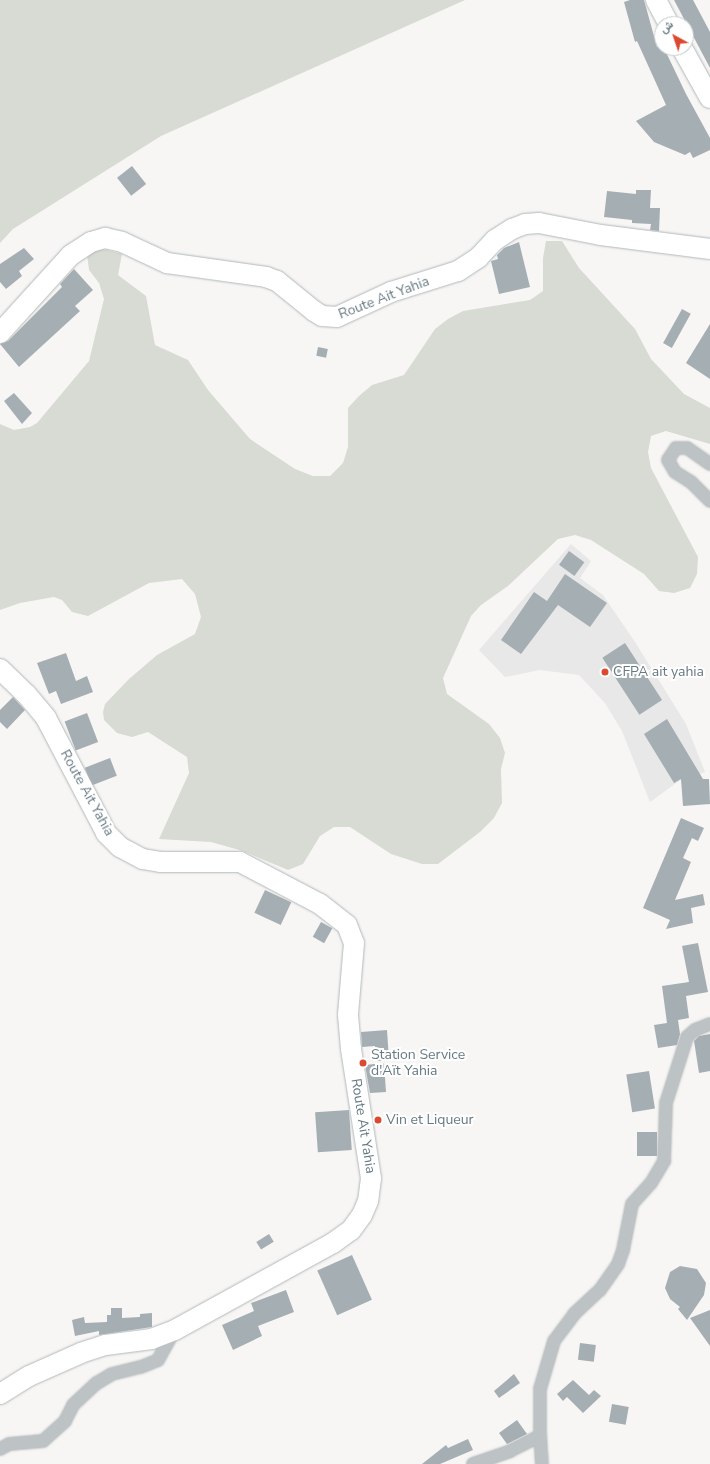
<!DOCTYPE html>
<html>
<head>
<meta charset="utf-8">
<style>
	body { margin:0 }
	#map { position:relative; width:710px; height:1464px; overflow:hidden; background:#f7f6f4; font-family:"Nunito Sans",Vazirmatn,sans-serif }
	div>[style] { position:absolute }
	[style*='--x'] { left:calc(var(--x)*1px); top:calc(var(--y)*1px); width:calc(var(--w)*1px); rotate:calc(var(--a)*1deg) }
	.built>* { inset:0; background:#e7e8e7 }
	.green>* { inset:0; background:#d7dbd3 }
	.building>* { inset:0; background:#a5aeb3; transform-origin:0 0 }
	.roads { filter:drop-shadow(0 0 1px #b1b7ba) drop-shadow(0 0 1px #b1b7ba) }
	.street>* { height:12px; margin:-6px; padding:0 6px; transform-origin:6px; border-radius:6px; background:#bdc2c5 }
	.primary>* { height:20px; margin:-10px; padding:0 10px; transform-origin:10px; border-radius:10px; background:#fff }
	.dots>* { width:11px; height:11px; translate:-50% -50%; box-sizing:border-box; border:2px solid #fff; border-radius:50% }
	span { translate:-50% -50%; white-space:nowrap; text-align:center; line-height:1.15; -webkit-text-stroke:4px #fff; paint-order:stroke }
	.street-label { font-size:14px; color:#677983 }
	.poi-label { font-size:14px; color:#677983 }
	.left { translate:0 -50%; text-align:left }
	.north { position:absolute; left:654px; top:16px; width:40px; height:40px; box-sizing:border-box; background:#fff; border:1px solid #c2c9cd; border-radius:50%; rotate:320deg; font-size:11px; font-weight:700; line-height:16px; text-align:center; color:#677983 }
	.north::after { content:''; display:block; margin:auto; width:14px; height:18px; background:#db4930; clip-path:polygon(50% 0,100% 100%,50% 72%,0 100%) }
</style>
</head>
<body>
<div id="map">
	<div class="built">
		<i style="clip-path:polygon(571px 544px,591px 561px,580px 578px,603px 595px,635px 642px,686px 724px,705px 772px,679px 781px,650px 802px,622px 731px,605px 703px,579px 675px,540px 670px,505px 677px,479px 650px)"></i>
	</div>
	<div class="green">
		<i style="clip-path:polygon(0 0,465px 0,161px 136px,13px 229px,0 243px)"></i>
		<i style="clip-path:polygon(546px 241px,562px 241px,579px 268px,635px 329px,651px 359px,684px 394px,710px 408px,710px 444px,666px 431px,651px 436px,648px 452px,651px 468px,698px 557px,697px 574px,690px 588px,674px 593px,659px 591px,644px 574px,591px 540px,575px 535px,558px 539px,508px 586px,481px 605px,471px 616px,443px 678px,447px 694px,489px 724px,500px 738px,505px 753px,501px 769px,502px 803px,494px 818px,480px 832px,438px 864px,422px 864px,391px 854px,350px 827px,334px 827px,320px 836px,303px 864px,288px 870px,243px 851px,211px 842px,159px 839px,189px 773px,187px 757px,148px 732px,132px 737px,117px 733px,104px 720px,103px 712px,105px 704px,129px 679px,157px 655px,195px 634px,201px 617px,195px 594px,182px 579px,149px 583px,88px 616px,72px 612px,62px 600px,54px 597px,20px 603px,0 610px,0 424px,14px 430px,30px 427px,37px 423px,89px 361px,104px 299px,99px 283px,89px 270px,87px 254px,103px 249px,122px 254px,118px 275px,146px 296px,155px 345px,188px 360px,208px 390px,250px 439px,295px 469px,313px 476px,330px 476px,343px 463px,348px 447px,348px 408px,359px 396px,372px 385px,404px 375px,435px 329px,448px 319px,463px 311px,530px 300px,543px 291px,543px 258px)"></i>
	</div>
	<div class="building">
		<i style="clip-path:polygon(630px 0,644px 0,657px 47px,662px 45px,664px 48px,686px 94px,710px 138px,710px 150px,693px 158px,690px 152px,685px 155px,654px 142px,636px 121px,666px 105px,637px 41px,635px 42px,624px 2px)"></i>
		<i style="clip-path:polygon(674px 0,693px 0,710px 32px,710px 68px)"></i>
		<i style="left:132px;top:166px;width:23px;height:19px;rotate:52deg"></i>
		<i style="clip-path:polygon(636px 190px,651px 190px,650px 208px,660px 208px,659px 231px,650px 230px,651px 224px,632px 223px,632px 220px,604px 217px,607px 191px,636px 194px)"></i>
		<i style="clip-path:polygon(519px 242px,530px 287px,499px 294px,491px 261px,498px 259px,497px 255px,504px 248px)"></i>
		<i style="clip-path:polygon(24px 248px,34px 259px,19px 271px,22px 276px,6px 289px,0 282px,0 264px)"></i>
		<i style="clip-path:polygon(74px 269px,93px 290px,75px 306px,80px 311px,19px 367px,0 344px,8px 341px,62px 287px,60px 284px)"></i>
		<i style="left:682px;top:309px;width:10px;height:39px;rotate:29deg"></i>
		<i style="clip-path:polygon(710px 324px,710px 379px,686px 363px)"></i>
		<i style="left:318px;top:347px;width:10px;height:9px;rotate:11deg"></i>
		<i style="clip-path:polygon(14px 393px,32px 413px,22px 424px,4px 401px)"></i>
		<i style="left:569px;top:551px;width:19px;height:17px;rotate:36deg"></i>
		<i style="clip-path:polygon(565px 574px,607px 603px,590px 627px,558px 605px,521px 654px,501px 640px,534px 592px,547px 601px)"></i>
		<i style="left:625px;top:643px;width:68px;height:27px;rotate:57deg"></i>
		<i style="clip-path:polygon(66px 653px,76px 681px,87px 676px,93px 692px,61px 704px,56px 691px,49px 694px,37px 663px)"></i>
		<i style="clip-path:polygon(13px 697px,25px 710px,7px 729px,0 722px,0 710px)"></i>
		<i style="left:87px;top:713px;width:31px;height:24px;rotate:69deg"></i>
		<i style="clip-path:polygon(667px 719px,703px 779px,709px 779px,710px 804px,683px 806px,681px 779px,674px 783px,644px 734px)"></i>
		<i style="left:110px;top:758px;width:19px;height:27px;rotate:69deg"></i>
		<i style="clip-path:polygon(681px 818px,704px 828px,698px 841px,692px 838px,683px 858px,691px 862px,675px 900px,703px 894px,705px 905px,691px 908px,693px 923px,666px 929px,670px 920px,643px 908px)"></i>
		<i style="left:265px;top:890px;width:29px;height:25px;rotate:25deg"></i>
		<i style="left:321px;top:922px;width:13px;height:17px;rotate:29deg"></i>
		<i style="clip-path:polygon(698px 943px,708px 992px,686px 996px,689px 1018px,678px 1020px,680px 1034px,677px 1045px,658px 1048px,654px 1025px,667px 1023px,662px 986px,689px 982px,682px 946px)"></i>
		<i style="clip-path:polygon(387px 1030px,389px 1060px,376px 1061px,375px 1046px,362px 1047px,361px 1032px)"></i>
		<i style="clip-path:polygon(710px 1034px,710px 1071px,699px 1073px,694px 1041px,699px 1036px)"></i>
		<i style="clip-path:polygon(384px 1063px,386px 1092px,370px 1093px,365px 1065px)"></i>
		<i style="left:649px;top:1071px;width:38px;height:23px;rotate:81deg"></i>
		<i style="left:349px;top:1110px;width:40px;height:34px;rotate:86deg"></i>
		<i style="left:637px;top:1132px;width:20px;height:24px"></i>
		<i style="left:269px;top:1234px;width:9px;height:15px;rotate:58deg"></i>
		<i style="left:352px;top:1255px;width:49px;height:38px;rotate:66deg"></i>
		<i style="clip-path:polygon(680px 1266px,697px 1269px,706px 1283px,704px 1295px,687px 1320px,678px 1309px,680px 1307px,670px 1299px,665px 1288px,670px 1272px)"></i>
		<i style="clip-path:polygon(286px 1290px,294px 1312px,258px 1326px,262px 1336px,233px 1350px,222px 1325px,254px 1311px,251px 1303px)"></i>
		<i style="clip-path:polygon(111px 1308px,122px 1308px,122px 1318px,140px 1317px,140px 1314px,152px 1313px,152px 1327px,99px 1335px,99px 1331px,75px 1336px,72px 1320px,84px 1317px,85px 1323px,107px 1322px,107px 1315px,111px 1315px)"></i>
		<i style="clip-path:polygon(710px 1310px,710px 1346px,690px 1318px)"></i>
		<i style="left:580px;top:1343px;width:16px;height:17px;rotate:7deg"></i>
		<i style="clip-path:polygon(514px 1374px,520px 1383px,499px 1398px,494px 1391px)"></i>
		<i style="clip-path:polygon(573px 1380px,589px 1395px,594px 1390px,601px 1396px,583px 1413px,567px 1397px,563px 1401px,557px 1394px)"></i>
		<i style="left:612px;top:1404px;width:17px;height:18px;rotate:10deg"></i>
		<i style="clip-path:polygon(517px 1420px,527px 1434px,507px 1444px,499px 1433px)"></i>
		<i style="clip-path:polygon(468px 1439px,473px 1450px,440px 1464px,422px 1464px,446px 1445px,448px 1448px)"></i>
	</div>
	<div class="roads">
		<div class="street">
			<i style="--x:710;--y:464;--w:28;--a:-145"></i>
			<i style="--x:687;--y:448;--w:11;--a:180"></i>
			<i style="--x:676;--y:448;--w:14;--a:124"></i>
			<i style="--x:668;--y:460;--w:14;--a:60"></i>
			<i style="--x:675;--y:472;--w:19;--a:32"></i>
			<i style="--x:691;--y:482;--w:27;--a:45"></i>
			<i style="--x:540;--y:1436;--w:28;--a:86"></i>
			<i style="--x:0;--y:1449;--w:10;--a:-29"></i>
			<i style="--x:9;--y:1444;--w:34;--a:-5"></i>
			<i style="--x:43;--y:1441;--w:30;--a:-42"></i>
			<i style="--x:65;--y:1421;--w:18;--a:-63"></i>
			<i style="--x:73;--y:1405;--w:33;--a:-43"></i>
			<i style="--x:97;--y:1383;--w:17;--a:-31"></i>
			<i style="--x:112;--y:1374;--w:30;--a:-14"></i>
			<i style="--x:141;--y:1367;--w:18;--a:-22"></i>
			<i style="--x:158;--y:1360;--w:33;--a:-61"></i>
			<i style="--x:473;--y:1464;--w:39;--a:-19"></i>
			<i style="--x:510;--y:1451;--w:34;--a:-27"></i>
			<i style="--x:540;--y:1436;--w:47;--a:-90"></i>
			<i style="--x:540;--y:1389;--w:50;--a:-73.7"></i>
			<i style="--x:554;--y:1341;--w:34;--a:-53"></i>
			<i style="--x:574;--y:1314;--w:35;--a:-43"></i>
			<i style="--x:600;--y:1290;--w:32;--a:-55"></i>
			<i style="--x:618;--y:1264;--w:15;--a:-70"></i>
			<i style="--x:623;--y:1250;--w:47;--a:-78.9"></i>
			<i style="--x:632;--y:1204;--w:28;--a:-48"></i>
			<i style="--x:651;--y:1183;--w:26;--a:-59"></i>
			<i style="--x:664;--y:1161;--w:58;--a:-88"></i>
			<i style="--x:666;--y:1103;--w:69;--a:-72.3"></i>
			<i style="--x:687;--y:1037;--w:11;--a:-41"></i>
			<i style="--x:695;--y:1030;--w:16;--a:-22"></i>
		</div>
		<div class="primary">
			<i style="--x:656;--y:0;--w:27;--a:62"></i>
			<i style="--x:682;--y:48;--w:57;--a:60.8"></i>
			<i style="--x:0;--y:333;--w:105;--a:-47.7"></i>
			<i style="--x:71;--y:255;--w:24;--a:-33"></i>
			<i style="--x:91;--y:242;--w:15;--a:-16"></i>
			<i style="--x:105;--y:238;--w:17;--a:13"></i>
			<i style="--x:122;--y:242;--w:50;--a:25"></i>
			<i style="--x:167;--y:263;--w:100;--a:8"></i>
			<i style="--x:266;--y:277;--w:12;--a:20"></i>
			<i style="--x:277;--y:281;--w:48;--a:39"></i>
			<i style="--x:314;--y:311;--w:9;--a:32"></i>
			<i style="--x:322;--y:316;--w:15;--a:4"></i>
			<i style="--x:337;--y:317;--w:60;--a:-24.8"></i>
			<i style="--x:391;--y:292;--w:70;--a:-17.4"></i>
			<i style="--x:458;--y:271;--w:24;--a:-33"></i>
			<i style="--x:478;--y:258;--w:25;--a:-47"></i>
			<i style="--x:495;--y:240;--w:20;--a:-33"></i>
			<i style="--x:512;--y:229;--w:14;--a:-21"></i>
			<i style="--x:525;--y:224;--w:14;--a:-4"></i>
			<i style="--x:539;--y:223;--w:63;--a:11"></i>
			<i style="--x:601;--y:235;--w:110;--a:7.3"></i>
			<i style="--x:0;--y:669;--w:37;--a:44"></i>
			<i style="--x:27;--y:695;--w:30;--a:50"></i>
			<i style="--x:46;--y:718;--w:130;--a:62.4"></i>
			<i style="--x:106;--y:833;--w:20;--a:45"></i>
			<i style="--x:120;--y:847;--w:26;--a:28"></i>
			<i style="--x:143;--y:859;--w:17;--a:10"></i>
			<i style="--x:160;--y:862;--w:80;--a:0"></i>
			<i style="--x:240;--y:862;--w:90;--a:27.7"></i>
			<i style="--x:320;--y:904;--w:34;--a:38"></i>
			<i style="--x:347;--y:925;--w:19;--a:69"></i>
			<i style="--x:354;--y:943;--w:72;--a:94.8"></i>
			<i style="--x:348;--y:1015;--w:34;--a:85"></i>
			<i style="--x:351;--y:1049;--w:131;--a:81.2"></i>
			<i style="--x:371;--y:1178;--w:23;--a:97"></i>
			<i style="--x:368;--y:1201;--w:15;--a:113"></i>
			<i style="--x:362;--y:1215;--w:19;--a:126"></i>
			<i style="--x:351;--y:1230;--w:22;--a:144"></i>
			<i style="--x:333;--y:1243;--w:180;--a:151.2"></i>
			<i style="--x:175;--y:1330;--w:25;--a:159"></i>
			<i style="--x:152;--y:1339;--w:47;--a:172.7"></i>
			<i style="--x:105;--y:1345;--w:25;--a:162"></i>
			<i style="--x:81;--y:1353;--w:57;--a:156.1"></i>
			<i style="--x:29;--y:1376;--w:34;--a:148"></i>
		</div>
	</div>
	<div class="dots">
		<i style="left:605px;top:672px;background:#db4930"></i>
		<i style="left:363px;top:1063px;background:#db4930"></i>
		<i style="left:378px;top:1120px;background:#db4930"></i>
	</div>
	<div class="street-label">
		<span style="left:384px;top:298px;rotate:-21deg">Route Ait Yahia</span>
		<span style="left:87px;top:793px;rotate:61deg">Route Ait Yahia</span>
		<span style="left:363px;top:1126px;rotate:81deg">Route Ait Yahia</span>
	</div>
	<div class="poi-label">
		<span class="left" style="left:613px;top:672px">CFPA ait yahia</span>
		<span class="left" style="left:371px;top:1063px">Station Service<br>d'Aït Yahia</span>
		<span class="left" style="left:386px;top:1120px">Vin et Liqueur</span>
	</div>
	<div class="north">ش</div>
</div>
</body>
</html>
